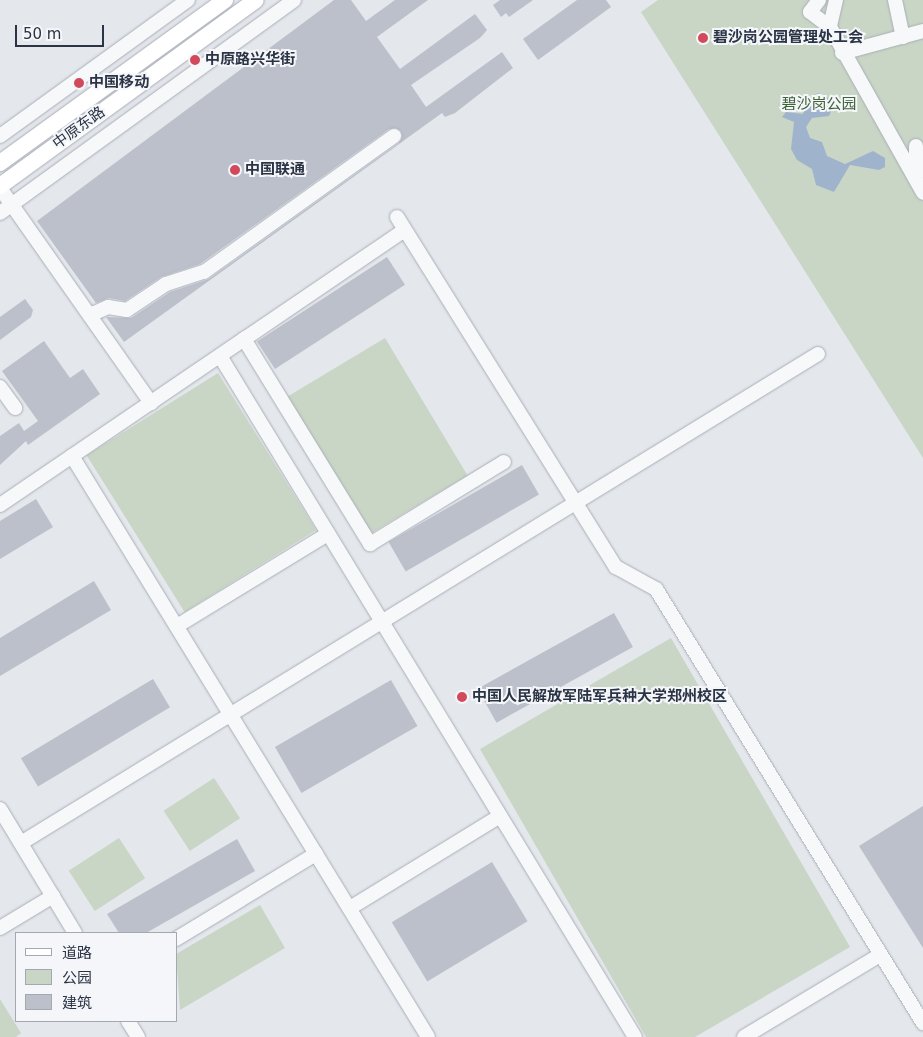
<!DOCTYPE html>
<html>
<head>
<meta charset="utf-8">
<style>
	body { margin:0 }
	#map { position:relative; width:923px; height:1037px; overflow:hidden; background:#e4e7ec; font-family:"DejaVu Sans","Noto Sans SC",sans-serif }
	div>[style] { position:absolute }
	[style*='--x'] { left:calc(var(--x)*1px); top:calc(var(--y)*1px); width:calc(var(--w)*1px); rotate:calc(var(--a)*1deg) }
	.green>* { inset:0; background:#c9d6c5; transform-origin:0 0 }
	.water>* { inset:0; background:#9fb4cc }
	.building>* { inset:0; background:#bbc0ca; transform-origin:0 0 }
	.roads { filter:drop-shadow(0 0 1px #a9aeb7) drop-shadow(0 0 1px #a9aeb7) }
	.minor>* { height:14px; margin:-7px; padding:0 7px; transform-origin:7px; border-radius:7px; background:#f7f8fa }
	.major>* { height:16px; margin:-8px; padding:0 8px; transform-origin:8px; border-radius:8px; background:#fff }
	.dots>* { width:14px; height:14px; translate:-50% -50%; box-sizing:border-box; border:2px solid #f4f6f9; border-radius:50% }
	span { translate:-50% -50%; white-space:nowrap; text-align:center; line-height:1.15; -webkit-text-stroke:4px #f4f6f9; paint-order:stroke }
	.poi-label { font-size:15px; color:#2b3445; font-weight:700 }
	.left { translate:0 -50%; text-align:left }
	.park-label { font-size:15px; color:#3f6138 }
	.street-label { font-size:15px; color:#2b3445 }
	.legend { position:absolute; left:15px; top:932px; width:162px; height:90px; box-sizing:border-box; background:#f4f6f9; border:1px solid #a4a8b1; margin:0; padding:6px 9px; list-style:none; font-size:15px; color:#2b3445 }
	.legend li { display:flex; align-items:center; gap:10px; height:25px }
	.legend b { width:25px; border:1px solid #a4a8b1 }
	.scale { position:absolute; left:15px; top:25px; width:89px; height:22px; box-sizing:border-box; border:2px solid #2b3445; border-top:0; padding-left:6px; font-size:15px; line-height:18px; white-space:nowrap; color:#2b3445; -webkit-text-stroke:4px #f4f6f9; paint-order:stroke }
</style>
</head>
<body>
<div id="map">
	<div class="green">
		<i style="clip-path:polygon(658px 0,923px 0,923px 458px,641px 12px)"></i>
		<i style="left:385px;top:338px;width:160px;height:115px;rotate:59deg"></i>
		<i style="left:218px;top:373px;width:185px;height:155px;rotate:58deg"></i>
		<i style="clip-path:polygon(671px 638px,850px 947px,695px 1037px,646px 1037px,480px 749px)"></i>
		<i style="left:214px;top:778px;width:48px;height:60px;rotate:57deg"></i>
		<i style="left:119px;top:838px;width:48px;height:60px;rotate:57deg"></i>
		<i style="clip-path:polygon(260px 905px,285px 948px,180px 1010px,176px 954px)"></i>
		<i style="clip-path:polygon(0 999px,21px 1033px,16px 1037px,0 1037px)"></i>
	</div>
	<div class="water">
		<i style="clip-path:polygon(818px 93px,830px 99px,832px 109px,829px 116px,812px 118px,806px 127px,810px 138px,822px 142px,827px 156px,845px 164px,873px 151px,885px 158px,885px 167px,879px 170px,850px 165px,834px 192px,816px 185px,812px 169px,797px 160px,791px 149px,794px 122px,782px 117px,786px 112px,803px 114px,809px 99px)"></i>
	</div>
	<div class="building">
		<i style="clip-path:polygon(334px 0,351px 0,366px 21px,395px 0,428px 0,377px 37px,400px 69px,475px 14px,487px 30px,480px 38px,411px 85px,426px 107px,502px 52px,513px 68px,455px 113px,445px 117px,442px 113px,124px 342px,106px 317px,131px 318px,170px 292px,209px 279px,399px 143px,401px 131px,389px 129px,200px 264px,161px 277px,125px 301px,109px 298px,96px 303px,37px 221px)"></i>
		<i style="clip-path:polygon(500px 0,533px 0,509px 17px,506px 13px,501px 17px,493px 5px)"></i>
		<i style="clip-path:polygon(577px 0,606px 0,611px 7px,538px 60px,523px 39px)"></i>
		<i style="left:387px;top:257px;width:33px;height:155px;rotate:57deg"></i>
		<i style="clip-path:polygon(25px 299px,33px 310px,31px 317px,0 340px,0 317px)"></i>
		<i style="clip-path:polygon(44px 341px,70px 378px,83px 369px,100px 394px,28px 445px,26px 441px,0 465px,0 436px,19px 423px,24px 431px,38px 421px,2px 371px)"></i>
		<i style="left:522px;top:465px;width:34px;height:154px;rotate:60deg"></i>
		<i style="clip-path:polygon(36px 499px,53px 527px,0 559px,0 521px)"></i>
		<i style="clip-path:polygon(94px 581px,111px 610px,0 676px,0 638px)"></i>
		<i style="left:614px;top:613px;width:39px;height:156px;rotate:61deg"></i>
		<i style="left:153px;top:679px;width:33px;height:154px;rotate:59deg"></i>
		<i style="left:391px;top:680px;width:53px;height:134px;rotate:60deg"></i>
		<i style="clip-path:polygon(923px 806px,923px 948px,859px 846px)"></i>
		<i style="clip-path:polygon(237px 839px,255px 871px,146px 933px,119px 933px,107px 914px)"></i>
		<i style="left:492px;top:862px;width:69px;height:117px;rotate:59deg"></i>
	</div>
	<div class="roads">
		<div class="minor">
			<i style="--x:819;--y:0;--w:15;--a:127"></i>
			<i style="--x:810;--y:12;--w:25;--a:37"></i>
			<i style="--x:836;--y:0;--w:28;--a:103"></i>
			<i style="--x:830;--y:27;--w:190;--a:60.7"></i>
			<i style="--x:895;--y:0;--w:38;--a:78"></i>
			<i style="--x:842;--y:53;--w:84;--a:-15.2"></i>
			<i style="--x:0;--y:136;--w:232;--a:-35.9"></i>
			<i style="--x:916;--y:146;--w:31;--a:90"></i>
			<i style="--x:0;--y:188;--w:263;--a:54.9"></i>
			<i style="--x:0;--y:213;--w:363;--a:-35.9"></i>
			<i style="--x:397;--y:217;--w:413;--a:58"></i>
			<i style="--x:616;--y:567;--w:46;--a:28.8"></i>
			<i style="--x:656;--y:589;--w:510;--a:58.4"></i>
			<i style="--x:90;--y:315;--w:20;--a:-24"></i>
			<i style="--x:108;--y:307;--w:19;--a:9"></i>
			<i style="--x:127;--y:310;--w:47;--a:-33.7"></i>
			<i style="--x:166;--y:284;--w:40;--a:-18"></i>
			<i style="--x:204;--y:272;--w:234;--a:-35.6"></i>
			<i style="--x:244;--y:339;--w:241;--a:58.4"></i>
			<i style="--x:370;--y:544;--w:157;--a:-31.5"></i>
			<i style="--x:220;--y:356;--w:797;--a:58.64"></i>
			<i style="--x:0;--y:387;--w:26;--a:54"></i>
			<i style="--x:72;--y:456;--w:681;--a:58.5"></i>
			<i style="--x:0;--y:505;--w:487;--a:-34.2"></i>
			<i style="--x:177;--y:626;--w:177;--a:-31.4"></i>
			<i style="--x:0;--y:809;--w:145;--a:58.8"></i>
			<i style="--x:21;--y:843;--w:935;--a:-31.53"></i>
			<i style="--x:350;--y:908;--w:176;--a:-31.5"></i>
			<i style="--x:0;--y:928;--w:62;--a:-31.1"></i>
			<i style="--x:176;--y:939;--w:164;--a:-31.3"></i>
			<i style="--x:128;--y:1021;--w:19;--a:58"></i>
			<i style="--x:744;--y:1037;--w:159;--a:-31.1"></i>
		</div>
		<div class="major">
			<i style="--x:0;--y:163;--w:278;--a:-35.9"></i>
			<i style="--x:0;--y:186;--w:316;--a:-36"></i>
		</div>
	</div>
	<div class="dots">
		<i style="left:703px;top:38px;background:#d1495b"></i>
		<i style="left:195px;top:60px;background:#d1495b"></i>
		<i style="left:79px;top:83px;background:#d1495b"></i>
		<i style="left:235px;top:170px;background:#d1495b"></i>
		<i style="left:462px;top:697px;background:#d1495b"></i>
	</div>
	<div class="poi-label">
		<span class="left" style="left:713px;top:38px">碧沙岗公园管理处工会</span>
		<span class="left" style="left:205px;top:60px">中原路兴华街</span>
		<span class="left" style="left:89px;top:83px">中国移动</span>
		<span class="left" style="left:245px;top:170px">中国联通</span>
		<span class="left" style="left:472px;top:697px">中国人民解放军陆军兵种大学郑州校区</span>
	</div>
	<div class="park-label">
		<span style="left:819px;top:105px">碧沙岗公园</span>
	</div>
	<div class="street-label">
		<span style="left:79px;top:128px;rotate:-36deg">中原东路</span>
	</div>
	<ul class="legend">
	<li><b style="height:6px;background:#fff"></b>道路</li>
	<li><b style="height:14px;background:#c9d6c5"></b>公园</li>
	<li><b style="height:14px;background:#bbc0ca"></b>建筑</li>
	</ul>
	<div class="scale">50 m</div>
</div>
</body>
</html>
